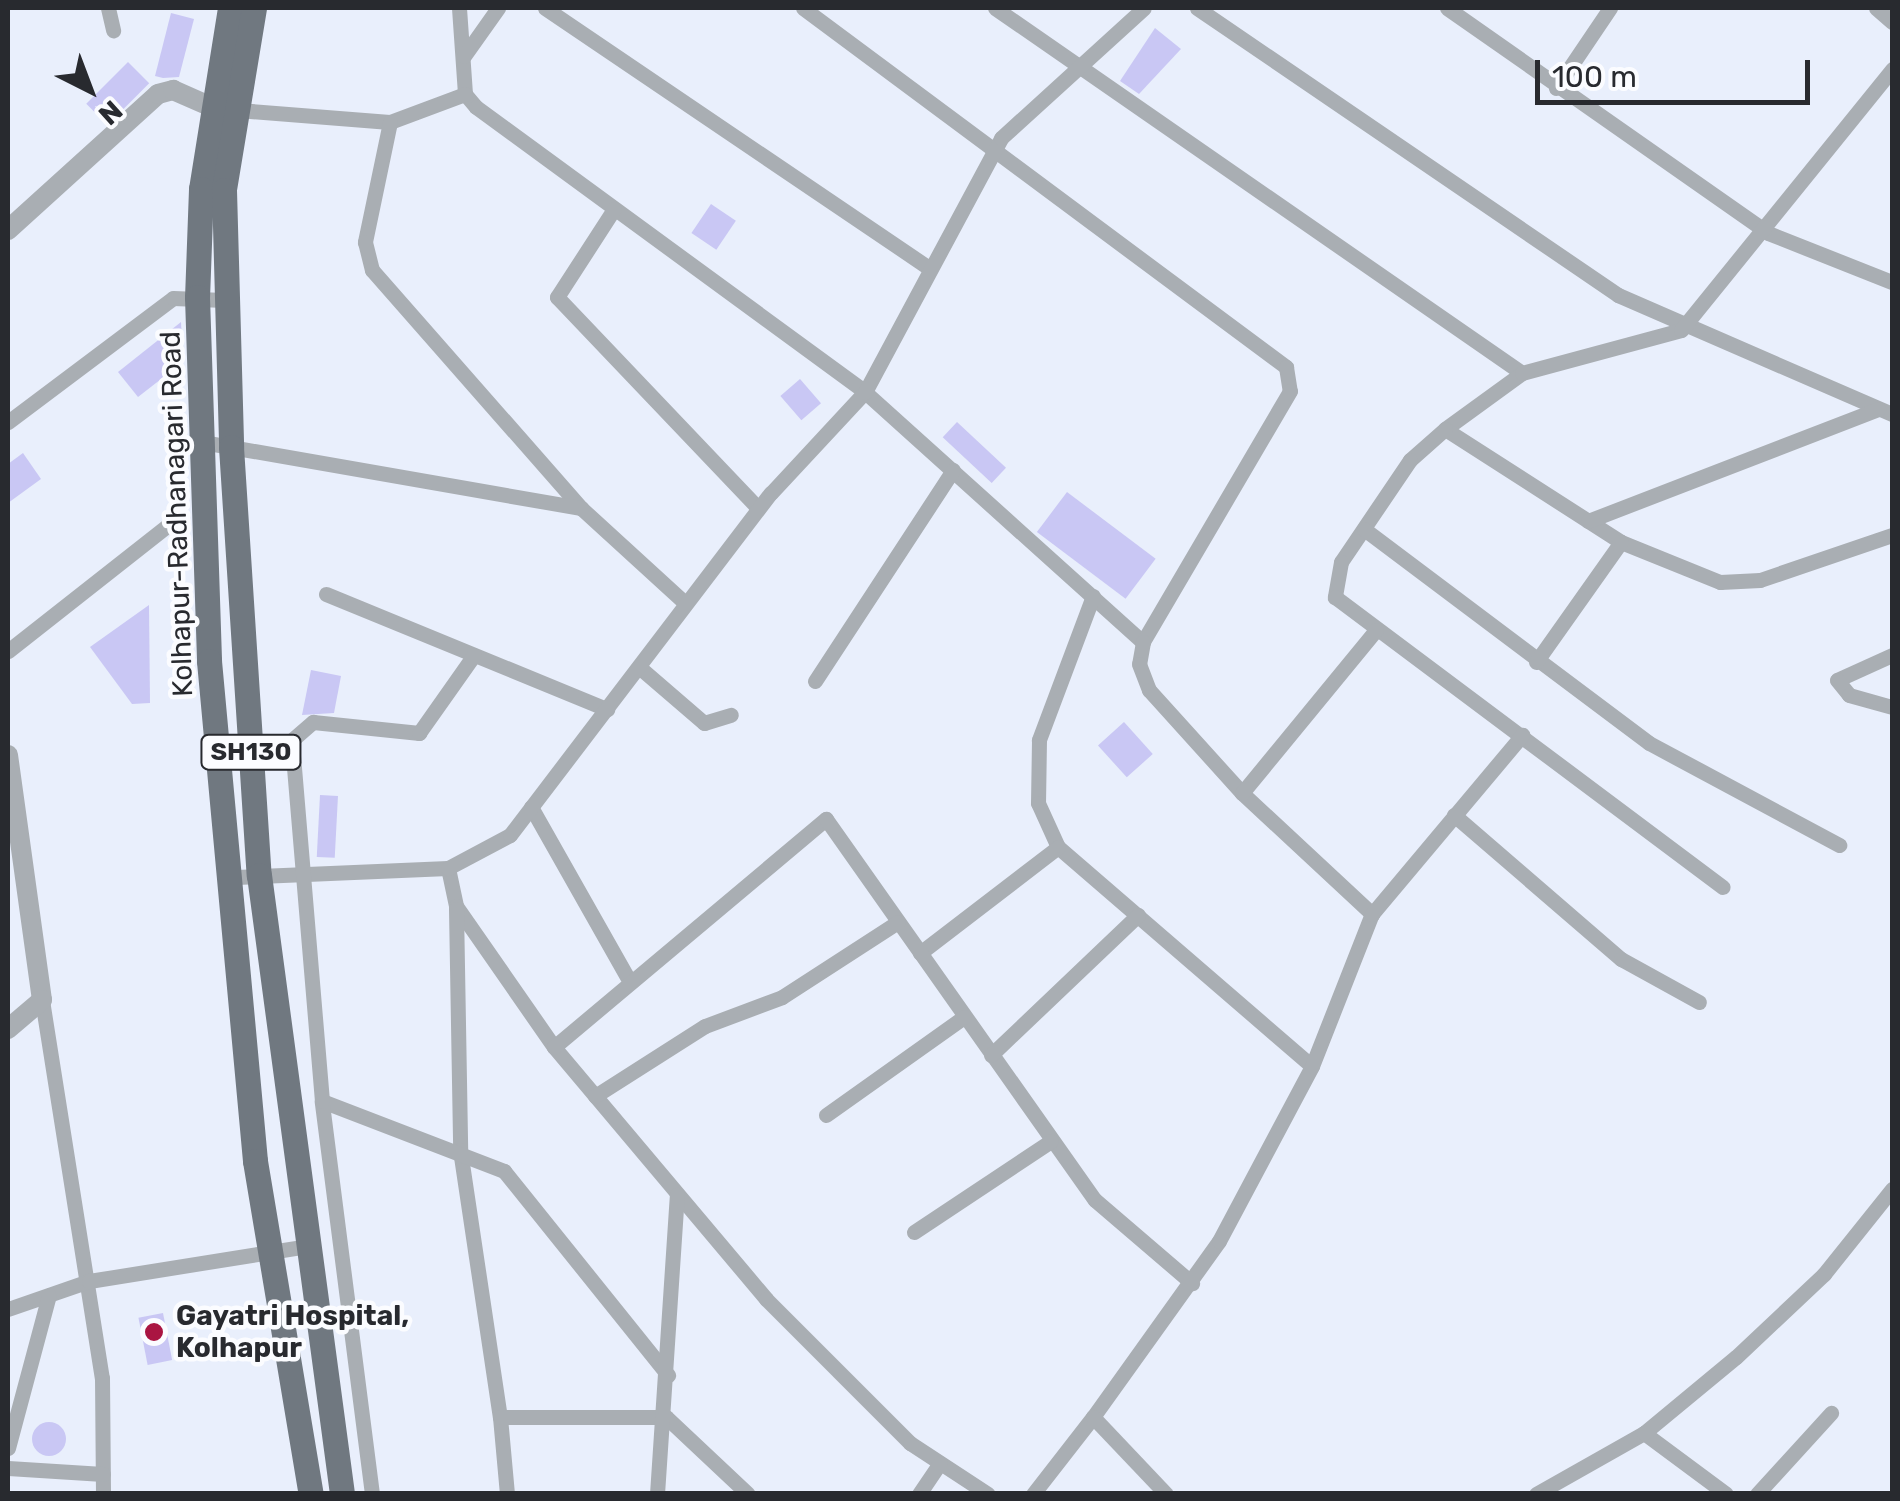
<!DOCTYPE html>
<html>
<head>
<meta charset="utf-8">
<style>
	body { margin:0 }
	#map { position:relative; width:1900px; height:1501px; overflow:hidden; background:#e9effc; font-family:Rubik,sans-serif }
	div>[style] { position:absolute }
	[style*='--x'] { left:calc(var(--x)*1px); top:calc(var(--y)*1px); width:calc(var(--w)*1px); rotate:calc(var(--a)*1deg) }
	.building>* { inset:0; background:#c9c7f4; transform-origin:0 0 }
	.round { border-radius:50% }
	.minor>* { height:15px; margin:-7.5px; padding:0 7.5px; transform-origin:7.5px; border-radius:7.5px; background:#a9aeb3 }
	.tertiary>* { height:20px; margin:-10px; padding:0 10px; transform-origin:10px; border-radius:10px; background:#a9aeb3 }
	.primary>* { height:25px; margin:-12.5px; padding:0 12.5px; transform-origin:12.5px; border-radius:12.5px; background:#707880 }
	.dots>* { width:28px; height:28px; translate:-50% -50%; box-sizing:border-box; border:5px solid #fbfcff; border-radius:50% }
	span { translate:-50% -50%; white-space:nowrap; text-align:center; line-height:1.15; -webkit-text-stroke:9px #fbfcff; paint-order:stroke }
	.shield-label span { padding:2px 8px; background:#fbfcff; border:2px solid; border-radius:8px; -webkit-text-stroke-width:0 }
	.shield-label { font-size:25px; color:#282a2f; font-weight:700 }
	.street-label { font-size:28px; color:#282a2f }
	.poi-label { font-size:28px; color:#282a2f; font-weight:700 }
	.left { translate:0 -50%; text-align:left }
	.frame { position:absolute; inset:0; border:10px solid #282a2f; pointer-events:none }
	.north { position:absolute; left:40px; top:40px; width:100px; height:100px; -webkit-text-stroke:8px #fbfcff; paint-order:stroke; rotate:138deg; font-size:28px; font-weight:700; line-height:40px; text-align:center; color:#282a2f }
	.north::after { content:''; display:block; margin:auto; width:35px; height:45px; background:#282a2f; clip-path:polygon(50% 0,100% 100%,50% 72%,0 100%) }
	.scale { position:absolute; left:1535px; top:60px; width:275px; height:45px; box-sizing:border-box; border:5px solid #282a2f; border-top:0; padding-left:12px; font-size:30px; line-height:35px; white-space:nowrap; color:#282a2f; -webkit-text-stroke:8px #fbfcff; paint-order:stroke }
</style>
</head>
<body>
<div id="map">
	<div class="building">
		<i style="clip-path:polygon(171px 13px,194px 19px,179px 77px,163px 78px,155px 76px)"></i>
		<i style="clip-path:polygon(1155px 28px,1181px 49px,1139px 94px,1120px 81px)"></i>
		<i style="left:128px;top:62px;width:30px;height:59px;rotate:45deg"></i>
		<i style="left:711px;top:204px;width:30px;height:35px;rotate:34deg"></i>
		<i style="clip-path:polygon(181px 322px,183px 362px,138px 397px,118px 372px)"></i>
		<i style="left:800px;top:379px;width:32px;height:26px;rotate:49deg"></i>
		<i style="left:957px;top:422px;width:67px;height:21px;rotate:43deg"></i>
		<i style="clip-path:polygon(23px 453px,41px 479px,8px 503px,8px 464px)"></i>
		<i style="left:1067px;top:492px;width:111px;height:50px;rotate:37deg"></i>
		<i style="clip-path:polygon(149px 605px,150px 703px,132px 704px,90px 647px)"></i>
		<i style="clip-path:polygon(311px 670px,341px 676px,334px 713px,302px 715px)"></i>
		<i style="left:1124px;top:722px;width:43px;height:35px;rotate:48deg"></i>
		<i style="left:320px;top:795px;width:18px;height:62px;rotate:3deg"></i>
		<i style="left:163px;top:1313px;width:48px;height:25px;rotate:79deg"></i>
		<i class="round" style="left:32px;top:1422px;width:34px;height:34px"></i>
	</div>
	<div class="minor">
		<i style="--x:108;--y:8;--w:23;--a:77"></i>
		<i style="--x:459;--y:8;--w:86;--a:86"></i>
		<i style="--x:465;--y:94;--w:17;--a:50"></i>
		<i style="--x:476;--y:107;--w:482;--a:36.2"></i>
		<i style="--x:865;--y:392;--w:374;--a:42"></i>
		<i style="--x:545;--y:8;--w:465;--a:34.1"></i>
		<i style="--x:803;--y:8;--w:602;--a:36.62"></i>
		<i style="--x:1286;--y:367;--w:24;--a:81"></i>
		<i style="--x:1290;--y:391;--w:291;--a:120.4"></i>
		<i style="--x:1143;--y:642;--w:22;--a:100"></i>
		<i style="--x:1139;--y:664;--w:28;--a:69"></i>
		<i style="--x:1149;--y:690;--w:139;--a:47.9"></i>
		<i style="--x:1242;--y:793;--w:178;--a:42.9"></i>
		<i style="--x:995;--y:8;--w:641;--a:34.71"></i>
		<i style="--x:1522;--y:373;--w:95;--a:144"></i>
		<i style="--x:1445;--y:429;--w:209;--a:32.7"></i>
		<i style="--x:1621;--y:542;--w:107;--a:22"></i>
		<i style="--x:1720;--y:582;--w:40;--a:-2.9"></i>
		<i style="--x:1760;--y:580;--w:139;--a:-18.8"></i>
		<i style="--x:1197;--y:8;--w:510;--a:34.28"></i>
		<i style="--x:1618;--y:295;--w:299;--a:23.5"></i>
		<i style="--x:1447;--y:8;--w:392;--a:35"></i>
		<i style="--x:1768;--y:233;--w:133;--a:21.6"></i>
		<i style="--x:1876;--y:8;--w:21;--a:41"></i>
		<i style="--x:464;--y:56;--w:59;--a:-54.7"></i>
		<i style="--x:1556;--y:88;--w:97;--a:-56"></i>
		<i style="--x:238;--y:110;--w:152;--a:4.5"></i>
		<i style="--x:390;--y:122;--w:80;--a:-20.5"></i>
		<i style="--x:390;--y:122;--w:123;--a:101.8"></i>
		<i style="--x:365;--y:242;--w:29;--a:76"></i>
		<i style="--x:372;--y:270;--w:317;--a:48.7"></i>
		<i style="--x:581;--y:508;--w:139;--a:42.4"></i>
		<i style="--x:614;--y:209;--w:105;--a:122.9"></i>
		<i style="--x:557;--y:297;--w:291;--a:46.4"></i>
		<i style="--x:1522;--y:373;--w:165;--a:-15.1"></i>
		<i style="--x:1681;--y:330;--w:336;--a:-51"></i>
		<i style="--x:8;--y:422;--w:206;--a:-36.9"></i>
		<i style="--x:173;--y:298;--w:51;--a:2.2"></i>
		<i style="--x:1445;--y:429;--w:47;--a:138.5"></i>
		<i style="--x:1410;--y:460;--w:123;--a:124.1"></i>
		<i style="--x:1341;--y:562;--w:36;--a:100"></i>
		<i style="--x:1335;--y:597;--w:484;--a:36.8"></i>
		<i style="--x:208;--y:443;--w:379;--a:9.9"></i>
		<i style="--x:1588;--y:521;--w:311;--a:-21.1"></i>
		<i style="--x:1364;--y:529;--w:356;--a:36.9"></i>
		<i style="--x:1649;--y:743;--w:216;--a:28.2"></i>
		<i style="--x:326;--y:594;--w:304;--a:22.3"></i>
		<i style="--x:1093;--y:596;--w:154;--a:110.6"></i>
		<i style="--x:1039;--y:740;--w:63;--a:90.9"></i>
		<i style="--x:1038;--y:803;--w:48;--a:65.6"></i>
		<i style="--x:1058;--y:847;--w:335;--a:40.8"></i>
		<i style="--x:8;--y:651;--w:204;--a:-38.2"></i>
		<i style="--x:1892;--y:655;--w:60;--a:155.6"></i>
		<i style="--x:1837;--y:680;--w:19;--a:51"></i>
		<i style="--x:1849;--y:695;--w:45;--a:15.6"></i>
		<i style="--x:1536;--y:662;--w:147;--a:-54.7"></i>
		<i style="--x:639;--y:667;--w:86;--a:40.7"></i>
		<i style="--x:704;--y:723;--w:28;--a:-17"></i>
		<i style="--x:815;--y:681;--w:252;--a:-56.8"></i>
		<i style="--x:1242;--y:793;--w:211;--a:-50.6"></i>
		<i style="--x:531;--y:807;--w:195;--a:60.5"></i>
		<i style="--x:1454;--y:815;--w:221;--a:40.8"></i>
		<i style="--x:1621;--y:959;--w:89;--a:28.9"></i>
		<i style="--x:448;--y:868;--w:39;--a:78"></i>
		<i style="--x:456;--y:906;--w:172;--a:55.2"></i>
		<i style="--x:554;--y:1047;--w:329;--a:49.9"></i>
		<i style="--x:766;--y:1299;--w:204;--a:45"></i>
		<i style="--x:910;--y:1443;--w:93;--a:33.2"></i>
		<i style="--x:235;--y:877;--w:213;--a:-2.4"></i>
		<i style="--x:448;--y:868;--w:70;--a:-28"></i>
		<i style="--x:510;--y:835;--w:430;--a:-52.7"></i>
		<i style="--x:771;--y:493;--w:138;--a:-47.1"></i>
		<i style="--x:865;--y:392;--w:288;--a:-61.8"></i>
		<i style="--x:1001;--y:138;--w:193;--a:-42.3"></i>
		<i style="--x:456;--y:909;--w:241;--a:89"></i>
		<i style="--x:460;--y:1150;--w:270;--a:81.5"></i>
		<i style="--x:920;--y:953;--w:174;--a:-37.5"></i>
		<i style="--x:42;--y:1000;--w:383;--a:81"></i>
		<i style="--x:102;--y:1378;--w:116;--a:89.5"></i>
		<i style="--x:554;--y:1047;--w:355;--a:-40"></i>
		<i style="--x:826;--y:819;--w:466;--a:54.8"></i>
		<i style="--x:1095;--y:1200;--w:128;--a:40.6"></i>
		<i style="--x:991;--y:1055;--w:203;--a:-43.6"></i>
		<i style="--x:595;--y:1096;--w:130;--a:-32.5"></i>
		<i style="--x:705;--y:1026;--w:82;--a:-20.6"></i>
		<i style="--x:782;--y:997;--w:138;--a:-32.9"></i>
		<i style="--x:322;--y:1101;--w:195;--a:21"></i>
		<i style="--x:504;--y:1171;--w:262;--a:51.2"></i>
		<i style="--x:826;--y:1115;--w:169;--a:-35.4"></i>
		<i style="--x:914;--y:1232;--w:164;--a:-33.6"></i>
		<i style="--x:8;--y:1309;--w:86;--a:-19.1"></i>
		<i style="--x:89;--y:1281;--w:221;--a:-9.1"></i>
		<i style="--x:1093;--y:1417;--w:216;--a:-54.4"></i>
		<i style="--x:1219;--y:1241;--w:198;--a:-62"></i>
		<i style="--x:1312;--y:1066;--w:163;--a:-68.5"></i>
		<i style="--x:1372;--y:914;--w:234;--a:-50"></i>
		<i style="--x:1644;--y:1433;--w:102;--a:36.6"></i>
		<i style="--x:8;--y:1448;--w:158;--a:-75"></i>
		<i style="--x:8;--y:1468;--w:95;--a:3.6"></i>
		<i style="--x:372;--y:1494;--w:396;--a:-97.3"></i>
		<i style="--x:322;--y:1101;--w:362;--a:-94.8"></i>
		<i style="--x:292;--y:740;--w:28;--a:-41"></i>
		<i style="--x:313;--y:722;--w:107;--a:5.9"></i>
		<i style="--x:419;--y:733;--w:95;--a:-54.8"></i>
		<i style="--x:507;--y:1494;--w:77;--a:-95.2"></i>
		<i style="--x:500;--y:1417;--w:166;--a:0"></i>
		<i style="--x:666;--y:1417;--w:112;--a:43.2"></i>
		<i style="--x:657;--y:1494;--w:300;--a:-86.2"></i>
		<i style="--x:919;--y:1494;--w:37;--a:-56"></i>
		<i style="--x:1033;--y:1494;--w:98;--a:-52.1"></i>
		<i style="--x:1093;--y:1417;--w:106;--a:46.5"></i>
		<i style="--x:1536;--y:1494;--w:124;--a:-29.5"></i>
		<i style="--x:1644;--y:1433;--w:119;--a:-39.6"></i>
		<i style="--x:1736;--y:1357;--w:121;--a:-43.3"></i>
		<i style="--x:1824;--y:1274;--w:109;--a:-51.3"></i>
		<i style="--x:1757;--y:1494;--w:110;--a:-47.6"></i>
	</div>
	<div class="tertiary">
		<i style="--x:8;--y:230;--w:202;--a:-42.2"></i>
		<i style="--x:158;--y:94;--w:16;--a:-15"></i>
		<i style="--x:173;--y:90;--w:45;--a:23.7"></i>
		<i style="--x:8;--y:755;--w:247;--a:82.1"></i>
		<i style="--x:42;--y:1000;--w:45;--a:139.5"></i>
	</div>
	<div class="primary">
		<i style="--x:230;--y:8;--w:183;--a:99.1"></i>
		<i style="--x:201;--y:189;--w:108;--a:92.1"></i>
		<i style="--x:197;--y:297;--w:364;--a:88.1"></i>
		<i style="--x:209;--y:661;--w:502;--a:84.74"></i>
		<i style="--x:255;--y:1161;--w:338;--a:80.5"></i>
		<i style="--x:254;--y:8;--w:184;--a:99.4"></i>
		<i style="--x:224;--y:190;--w:257;--a:88.4"></i>
		<i style="--x:231;--y:447;--w:429;--a:86.3"></i>
		<i style="--x:259;--y:875;--w:625;--a:82.36"></i>
	</div>
	<div class="dots">
		<i style="left:154px;top:1332px;background:#aa1542"></i>
	</div>
	<div class="shield-label">
		<span style="left:251px;top:752px">SH130</span>
	</div>
	<div class="street-label">
		<span style="left:177px;top:514px;rotate:-92deg">Kolhapur-Radhanagari Road</span>
	</div>
	<div class="poi-label">
		<span class="left" style="left:176px;top:1332px">Gayatri Hospital,<br>Kolhapur</span>
	</div>
	<div class="frame"></div>
	<div class="north">N</div>
	<div class="scale">100 m</div>
</div>
</body>
</html>
